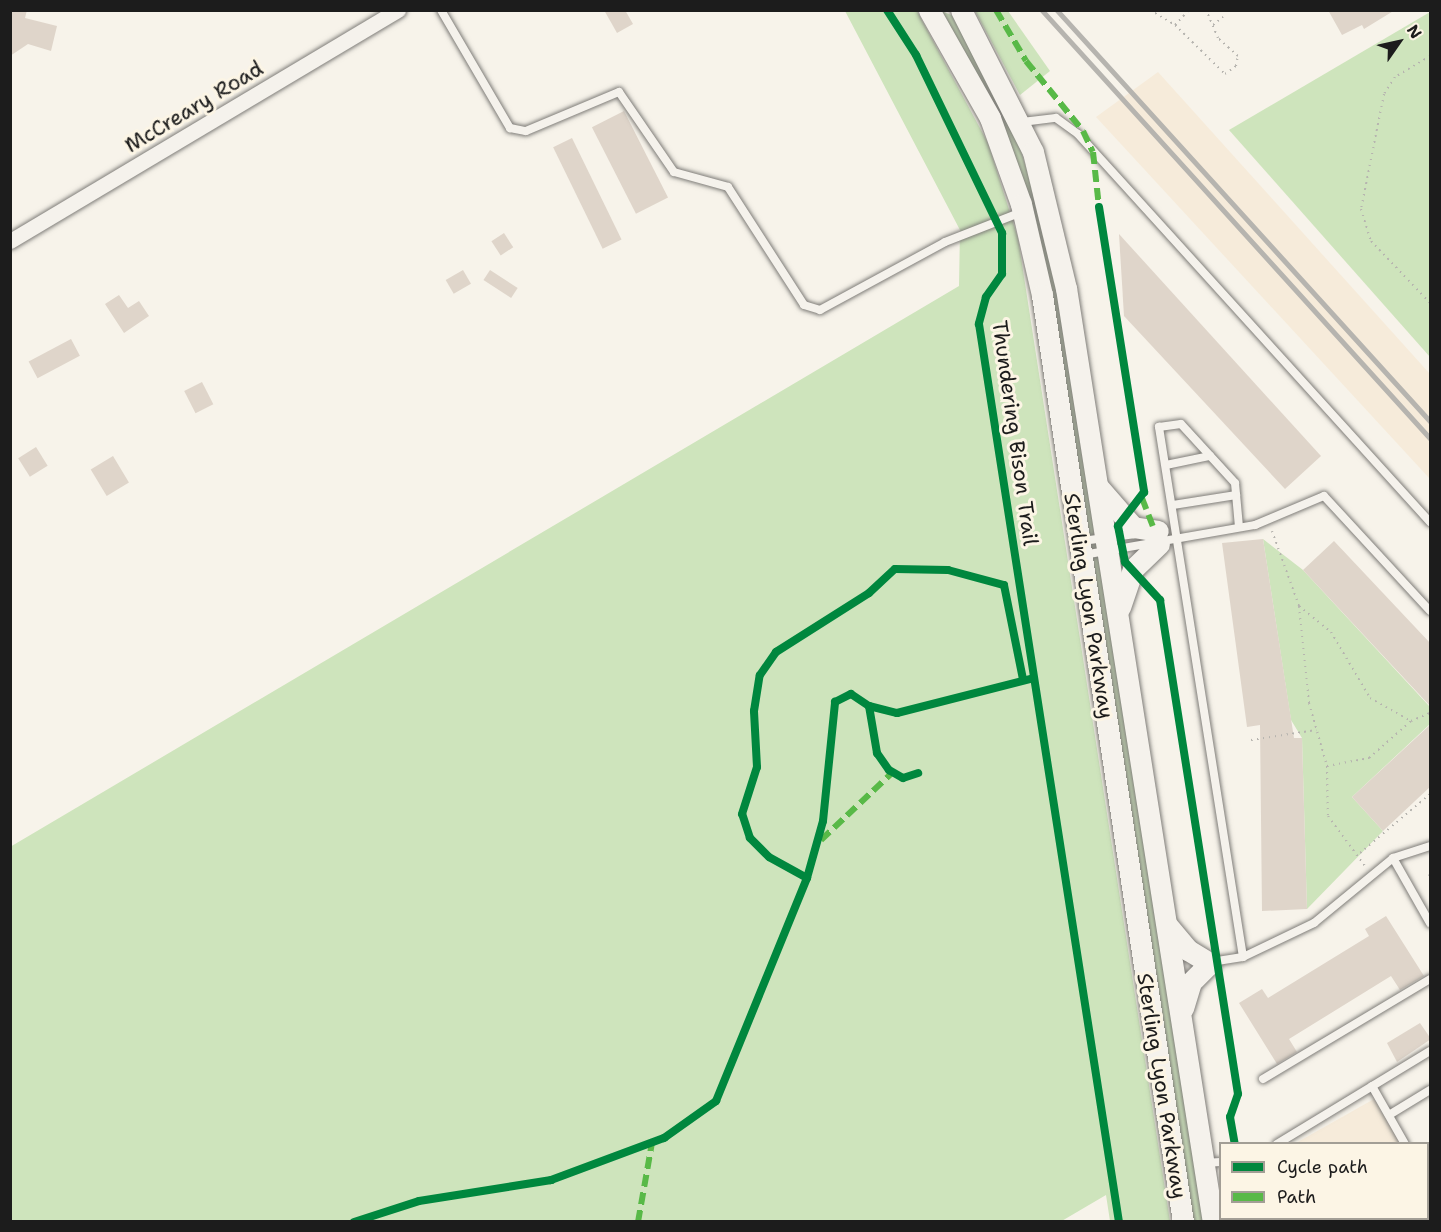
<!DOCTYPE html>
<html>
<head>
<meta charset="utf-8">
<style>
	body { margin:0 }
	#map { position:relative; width:1441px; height:1232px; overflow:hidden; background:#f7f3ea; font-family:"Shantell Sans",sans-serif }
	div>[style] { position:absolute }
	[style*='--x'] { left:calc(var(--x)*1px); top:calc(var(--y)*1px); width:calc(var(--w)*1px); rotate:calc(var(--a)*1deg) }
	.built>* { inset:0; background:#f6ebda }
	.green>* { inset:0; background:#cee4bc }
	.building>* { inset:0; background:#dfd5ca; transform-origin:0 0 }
	.path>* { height:2px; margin-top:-1px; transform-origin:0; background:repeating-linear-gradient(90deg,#b6b4af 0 1.5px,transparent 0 6px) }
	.roads { filter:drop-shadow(0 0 2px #7f7d79) drop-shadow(0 0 2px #7f7d79) }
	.service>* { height:8px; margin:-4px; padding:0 4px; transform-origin:4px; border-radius:4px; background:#f5f2ec }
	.minor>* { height:15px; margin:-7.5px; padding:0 7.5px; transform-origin:7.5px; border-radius:7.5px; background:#f5f2ec }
	.secondary>* { height:21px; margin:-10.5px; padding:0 10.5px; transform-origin:10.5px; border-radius:10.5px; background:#f5f2ec }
	.rail>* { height:4.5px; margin:-2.25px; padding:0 2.25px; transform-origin:2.25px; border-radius:2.25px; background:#b6b4af }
	.quiet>* { height:6px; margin-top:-3px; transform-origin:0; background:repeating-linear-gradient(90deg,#58b947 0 12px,transparent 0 18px) }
	.cycleway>* { height:8px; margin:-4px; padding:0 4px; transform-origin:4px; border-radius:4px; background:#00873e }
	span { translate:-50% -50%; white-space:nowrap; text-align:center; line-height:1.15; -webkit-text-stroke:6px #fcf5e5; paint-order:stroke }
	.street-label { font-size:21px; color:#1c1c1c }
	.frame { position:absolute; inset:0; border:12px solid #1c1c1c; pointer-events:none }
	.legend { position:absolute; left:1219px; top:1142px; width:210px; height:78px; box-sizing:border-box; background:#fcf5e5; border:2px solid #a29e95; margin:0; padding:8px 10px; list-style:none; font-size:18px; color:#1c1c1c }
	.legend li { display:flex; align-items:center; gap:12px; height:30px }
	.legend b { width:30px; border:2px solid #a29e95 }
	.north { position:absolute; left:1369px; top:12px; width:60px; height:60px; -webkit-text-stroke:4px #fcf5e5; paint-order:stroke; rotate:56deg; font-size:16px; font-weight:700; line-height:24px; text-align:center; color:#1c1c1c }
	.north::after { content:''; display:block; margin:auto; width:21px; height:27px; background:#1c1c1c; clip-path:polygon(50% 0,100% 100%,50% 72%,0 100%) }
</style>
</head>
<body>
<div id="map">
	<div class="built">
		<i style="clip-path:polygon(1158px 72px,1430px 374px,1430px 479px,1096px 117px)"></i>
		<i style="clip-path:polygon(1374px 1099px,1400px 1143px,1296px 1143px)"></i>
		<i style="clip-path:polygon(1428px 1193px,1430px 1221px,1229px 1219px,1428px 1218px)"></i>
	</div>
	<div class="green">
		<i style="clip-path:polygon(845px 11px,917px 11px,988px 143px,1018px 238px,1170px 1221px,1110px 1221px,1106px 1195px,1060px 1222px,11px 1221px,10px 847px,959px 286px,960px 230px)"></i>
		<i style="clip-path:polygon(941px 11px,954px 16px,1016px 134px,1052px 255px,1205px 1221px,1191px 1221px,1098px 597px,1003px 128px)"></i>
		<i style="clip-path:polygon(975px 11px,1008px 11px,1050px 71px,1020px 95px)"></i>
		<i style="clip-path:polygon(1430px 12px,1430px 357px,1229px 130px)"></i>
		<i style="clip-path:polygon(1263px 539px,1303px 570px,1430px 707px,1430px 724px,1352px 797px,1383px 831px,1307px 909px,1302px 738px,1291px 720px)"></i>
	</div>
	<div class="building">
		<i style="clip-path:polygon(10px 10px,27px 10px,25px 18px,57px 26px,51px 51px,28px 44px,10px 56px)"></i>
		<i style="clip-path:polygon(604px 10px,625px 10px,633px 24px,617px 33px)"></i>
		<i style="clip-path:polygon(1328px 10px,1395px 10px,1364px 29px,1362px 25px,1342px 35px)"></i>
		<i style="left:624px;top:111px;width:97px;height:36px;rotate:63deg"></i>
		<i style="left:572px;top:138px;width:113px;height:21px;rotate:64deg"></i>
		<i style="left:504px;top:233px;width:17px;height:15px;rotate:57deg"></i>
		<i style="clip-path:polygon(1119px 234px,1321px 456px,1285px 489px,1124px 316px)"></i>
		<i style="left:463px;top:270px;width:16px;height:20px;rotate:60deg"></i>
		<i style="left:490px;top:270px;width:33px;height:12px;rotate:33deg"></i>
		<i style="clip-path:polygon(119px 295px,128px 308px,139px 301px,149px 316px,124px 333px,105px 304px)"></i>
		<i style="left:71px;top:339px;width:19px;height:48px;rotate:62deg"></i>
		<i style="left:202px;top:382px;width:25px;height:20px;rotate:63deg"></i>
		<i style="left:36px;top:447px;width:22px;height:21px;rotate:58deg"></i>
		<i style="left:113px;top:456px;width:31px;height:26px;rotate:59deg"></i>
		<i style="clip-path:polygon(1263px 539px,1294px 738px,1302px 738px,1307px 909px,1262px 911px,1260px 725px,1247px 727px,1222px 543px)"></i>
		<i style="clip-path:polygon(1334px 541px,1431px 644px,1431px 707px,1303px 570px)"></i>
		<i style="clip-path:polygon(1431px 724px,1431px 786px,1383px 831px,1352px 797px)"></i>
		<i style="clip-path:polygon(1386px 916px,1424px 976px,1400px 990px,1391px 976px,1289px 1039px,1297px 1052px,1277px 1064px,1239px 1003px,1262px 989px,1268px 998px,1369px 936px,1365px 929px)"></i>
		<i style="clip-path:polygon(1420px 1023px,1431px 1039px,1397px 1062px,1387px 1043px)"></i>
	</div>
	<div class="path">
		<i style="--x:1150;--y:10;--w:29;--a:31"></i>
		<i style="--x:1175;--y:25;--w:21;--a:-47"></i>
		<i style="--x:1175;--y:25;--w:70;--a:44.4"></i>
		<i style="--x:1225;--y:74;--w:14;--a:-36"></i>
		<i style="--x:1236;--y:66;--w:10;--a:-79"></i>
		<i style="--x:1238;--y:56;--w:27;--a:-138"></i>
		<i style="--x:1218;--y:38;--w:30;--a:-113"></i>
		<i style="--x:1213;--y:25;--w:13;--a:-39"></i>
		<i style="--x:1430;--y:56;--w:41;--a:149"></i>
		<i style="--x:1395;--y:77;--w:20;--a:123"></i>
		<i style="--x:1384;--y:94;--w:117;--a:101.3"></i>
		<i style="--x:1361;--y:209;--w:34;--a:73"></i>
		<i style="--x:1371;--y:241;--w:86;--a:46.4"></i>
		<i style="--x:1272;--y:531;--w:80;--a:70.2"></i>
		<i style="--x:1299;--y:606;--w:98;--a:84.1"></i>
		<i style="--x:1309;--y:703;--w:66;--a:74.1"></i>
		<i style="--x:1327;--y:766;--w:50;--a:88.9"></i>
		<i style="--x:1328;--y:816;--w:62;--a:53.5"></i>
		<i style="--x:1299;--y:606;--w:41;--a:39.1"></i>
		<i style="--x:1331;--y:632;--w:77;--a:59.4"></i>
		<i style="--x:1370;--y:698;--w:47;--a:29.3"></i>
		<i style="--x:1251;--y:740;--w:66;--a:-8.7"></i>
		<i style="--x:1327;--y:766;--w:43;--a:-10.8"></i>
		<i style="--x:1369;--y:758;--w:56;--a:-41.4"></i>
		<i style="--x:1411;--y:721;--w:21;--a:-23"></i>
		<i style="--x:1360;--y:853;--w:92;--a:-40.1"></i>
		<i style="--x:1429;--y:876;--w:2;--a:-63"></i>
	</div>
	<div class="roads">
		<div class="service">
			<i style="--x:441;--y:10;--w:137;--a:59.7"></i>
			<i style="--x:510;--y:128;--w:16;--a:11"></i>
			<i style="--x:526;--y:131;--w:101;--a:-22.8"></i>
			<i style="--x:619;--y:92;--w:97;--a:55.5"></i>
			<i style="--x:674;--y:172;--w:56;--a:15.5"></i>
			<i style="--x:728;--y:187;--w:140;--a:57.2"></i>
			<i style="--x:804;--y:305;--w:17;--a:17"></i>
			<i style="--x:820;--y:310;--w:142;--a:-28.5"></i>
			<i style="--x:945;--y:242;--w:83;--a:-21.3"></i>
			<i style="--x:1022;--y:122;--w:34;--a:-7"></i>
			<i style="--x:1056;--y:118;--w:27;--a:36"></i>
			<i style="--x:1078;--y:134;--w:524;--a:47.79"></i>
			<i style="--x:1166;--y:465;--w:45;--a:-11.6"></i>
			<i style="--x:1173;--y:505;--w:64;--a:-9"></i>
			<i style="--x:1082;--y:541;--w:54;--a:-7.4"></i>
			<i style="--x:1083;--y:555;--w:175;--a:-9.9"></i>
			<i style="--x:1255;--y:525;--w:75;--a:-22.8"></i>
			<i style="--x:1324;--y:496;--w:156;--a:47.3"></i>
			<i style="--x:1393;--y:858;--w:75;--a:60.4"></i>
			<i style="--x:1243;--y:957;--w:79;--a:-25.6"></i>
			<i style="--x:1314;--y:923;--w:102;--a:-39.4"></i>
			<i style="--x:1393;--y:858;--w:39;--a:-18"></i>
			<i style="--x:1211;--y:962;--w:32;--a:-9"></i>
			<i style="--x:1243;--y:957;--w:537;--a:-99.01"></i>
			<i style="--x:1159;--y:427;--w:22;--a:-8"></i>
			<i style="--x:1181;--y:424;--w:80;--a:47.5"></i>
			<i style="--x:1235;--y:483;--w:44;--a:84.8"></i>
			<i style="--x:1263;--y:1079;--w:195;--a:-30.9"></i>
			<i style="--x:1372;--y:1086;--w:67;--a:60.4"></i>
			<i style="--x:1389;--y:1115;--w:48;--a:-31.4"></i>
			<i style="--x:1277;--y:1144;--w:179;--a:-31.3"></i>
			<i style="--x:1205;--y:1163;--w:15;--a:-4"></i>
			<i style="--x:1428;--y:1183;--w:5;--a:68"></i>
		</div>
		<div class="minor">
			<i style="--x:10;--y:241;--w:452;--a:-30.8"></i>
		</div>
		<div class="secondary">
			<i style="--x:929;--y:10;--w:124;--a:60.5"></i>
			<i style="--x:990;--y:118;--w:91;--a:70.2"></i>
			<i style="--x:1021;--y:204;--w:93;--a:77"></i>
			<i style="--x:1042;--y:295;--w:938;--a:81.35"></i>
			<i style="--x:961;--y:10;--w:159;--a:63.1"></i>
			<i style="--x:1033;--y:152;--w:140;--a:76.4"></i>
			<i style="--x:1066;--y:288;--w:945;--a:81.06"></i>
			<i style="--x:1099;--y:488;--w:52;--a:48.9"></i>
			<i style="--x:1133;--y:527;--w:25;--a:9"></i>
			<i style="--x:1120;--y:607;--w:40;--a:-71.1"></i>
			<i style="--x:1133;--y:569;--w:36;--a:-44"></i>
			<i style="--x:1167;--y:925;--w:33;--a:50"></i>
			<i style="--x:1188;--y:950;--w:26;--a:31"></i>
			<i style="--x:1210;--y:963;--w:27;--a:135"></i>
			<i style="--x:1191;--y:982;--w:27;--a:107"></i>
		</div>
	</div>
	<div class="rail">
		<i style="--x:1042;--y:10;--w:578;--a:47.81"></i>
		<i style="--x:1057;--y:10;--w:555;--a:47.77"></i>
	</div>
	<div class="quiet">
		<i style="--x:996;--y:10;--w:59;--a:59.5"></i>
		<i style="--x:1026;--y:61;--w:90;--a:50.8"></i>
		<i style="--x:1083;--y:131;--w:23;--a:65"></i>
		<i style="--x:1093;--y:152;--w:55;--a:83.8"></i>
		<i style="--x:1142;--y:498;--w:34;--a:69"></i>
		<i style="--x:821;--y:840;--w:99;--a:-43.4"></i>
		<i style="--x:638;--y:1222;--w:80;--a:-80"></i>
	</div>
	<div class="cycleway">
		<i style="--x:887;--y:10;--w:54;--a:57.2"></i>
		<i style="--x:916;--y:55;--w:198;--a:64.2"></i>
		<i style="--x:1002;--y:233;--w:41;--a:90"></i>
		<i style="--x:1002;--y:274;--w:28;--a:125"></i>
		<i style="--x:986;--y:297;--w:28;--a:105"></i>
		<i style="--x:979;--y:324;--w:909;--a:81.14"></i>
		<i style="--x:1099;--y:207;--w:289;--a:81"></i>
		<i style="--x:1144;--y:492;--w:43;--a:127.4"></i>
		<i style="--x:1118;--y:526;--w:37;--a:79"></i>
		<i style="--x:1125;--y:562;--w:52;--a:47.4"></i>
		<i style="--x:1160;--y:600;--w:500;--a:81.03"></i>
		<i style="--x:1238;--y:1094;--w:24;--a:109"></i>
		<i style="--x:1230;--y:1117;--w:27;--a:80"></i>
		<i style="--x:869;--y:706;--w:48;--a:80.3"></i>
		<i style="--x:877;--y:753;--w:21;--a:55"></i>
		<i style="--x:889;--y:770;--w:16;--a:30"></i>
		<i style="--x:903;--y:778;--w:16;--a:-18"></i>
		<i style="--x:807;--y:878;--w:43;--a:-151.1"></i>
		<i style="--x:769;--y:857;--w:27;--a:-135"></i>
		<i style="--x:750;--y:838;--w:25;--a:-108"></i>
		<i style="--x:742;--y:814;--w:49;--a:-72.3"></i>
		<i style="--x:757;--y:767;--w:56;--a:-93.1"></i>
		<i style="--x:754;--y:711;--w:36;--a:-81"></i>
		<i style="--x:760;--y:675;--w:28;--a:-55"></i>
		<i style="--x:776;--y:652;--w:110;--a:-32.4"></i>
		<i style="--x:869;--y:593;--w:35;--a:-43"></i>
		<i style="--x:895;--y:569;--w:53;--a:1.1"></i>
		<i style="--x:948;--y:570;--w:58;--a:15"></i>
		<i style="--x:1004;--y:585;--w:96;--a:78.6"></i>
		<i style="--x:354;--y:1222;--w:68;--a:-17.9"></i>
		<i style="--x:419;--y:1201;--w:134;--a:-9"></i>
		<i style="--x:551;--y:1180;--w:121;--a:-20.4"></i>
		<i style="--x:664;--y:1138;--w:64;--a:-35.4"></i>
		<i style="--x:716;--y:1101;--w:241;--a:-67.8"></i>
		<i style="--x:807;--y:878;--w:59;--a:-74.3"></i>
		<i style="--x:823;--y:821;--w:120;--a:-84.2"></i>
		<i style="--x:835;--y:702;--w:18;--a:-27"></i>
		<i style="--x:851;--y:694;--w:22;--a:34"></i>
		<i style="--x:869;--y:706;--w:29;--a:14"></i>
		<i style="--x:897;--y:713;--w:141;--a:-14.3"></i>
	</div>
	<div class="street-label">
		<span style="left:194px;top:107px;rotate:-31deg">McCreary Road</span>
		<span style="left:1015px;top:433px;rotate:82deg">Thundering Bison Trail</span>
		<span style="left:1089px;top:606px;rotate:81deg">Sterling Lyon Parkway</span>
		<span style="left:1162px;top:1086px;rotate:81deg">Sterling Lyon Parkway</span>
	</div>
	<div class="frame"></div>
	<ul class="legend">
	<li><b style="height:8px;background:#00873e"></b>Cycle path</li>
	<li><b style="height:8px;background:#58b947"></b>Path</li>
	</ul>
	<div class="north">N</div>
</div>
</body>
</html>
